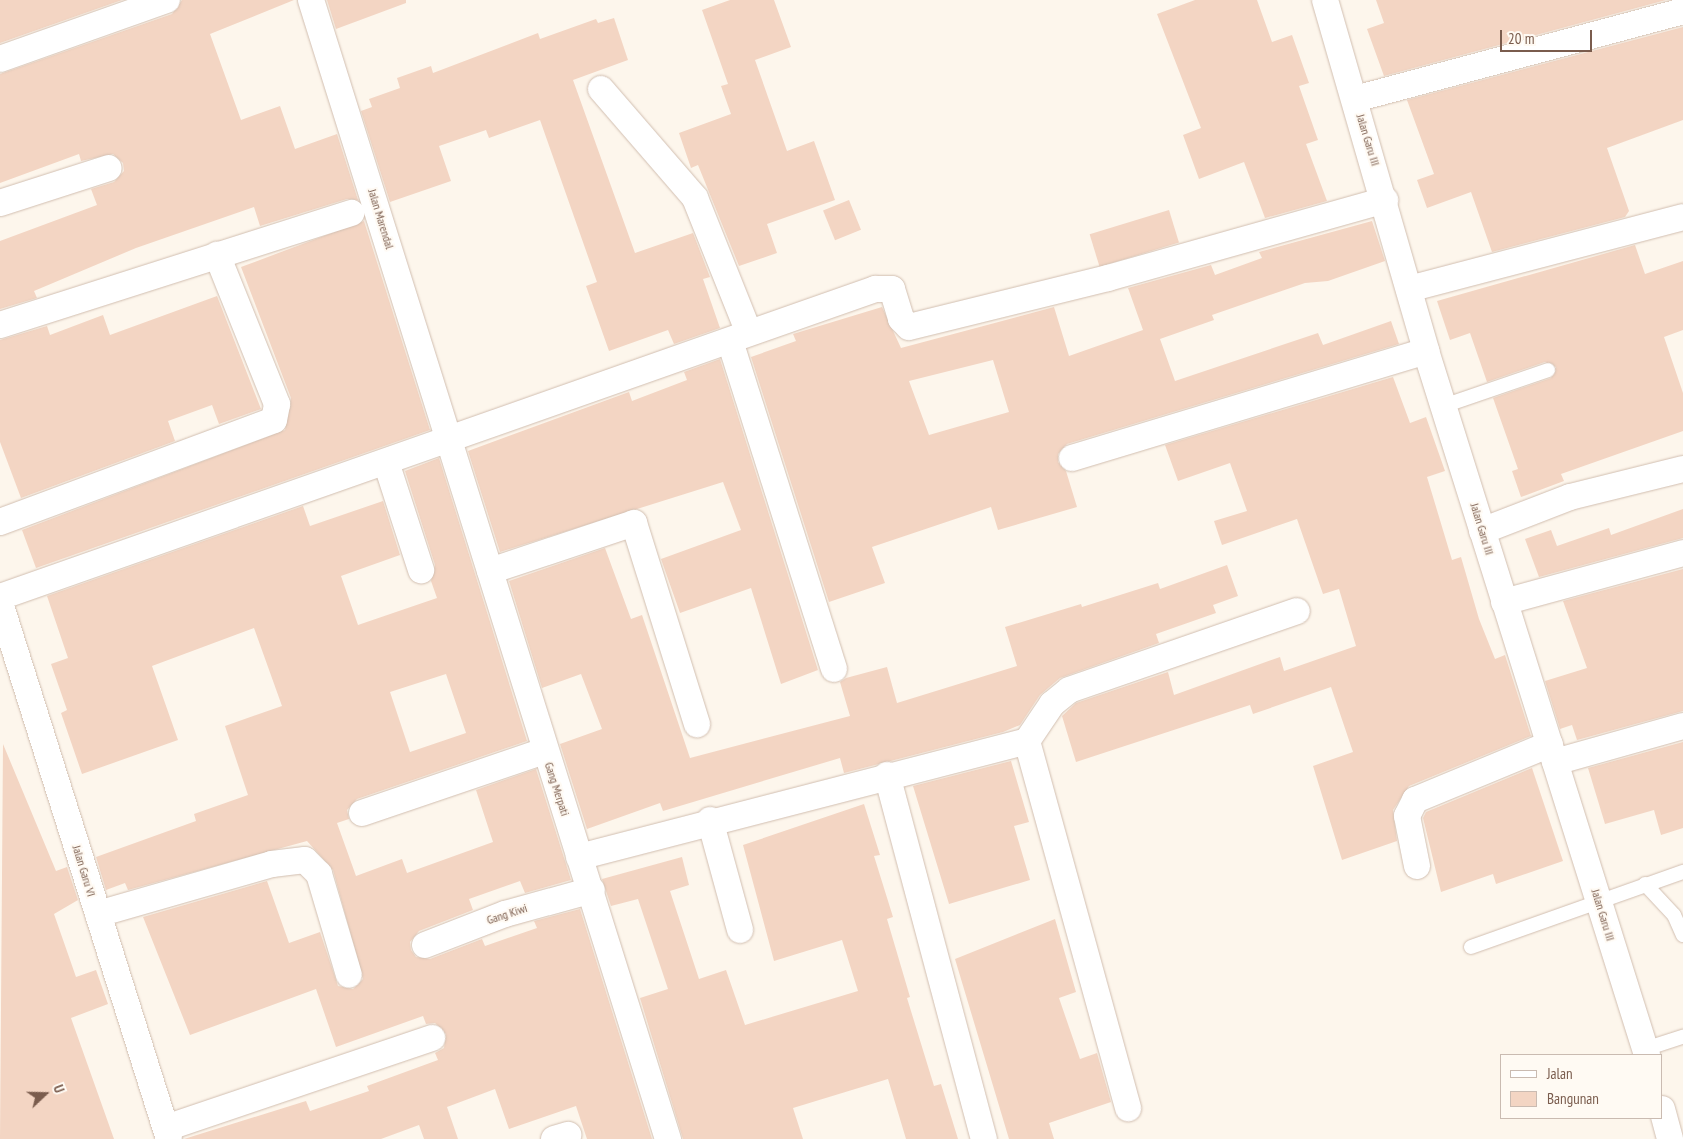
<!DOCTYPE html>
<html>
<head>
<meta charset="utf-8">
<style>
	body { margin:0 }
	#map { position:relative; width:1683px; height:1139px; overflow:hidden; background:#fdf6ec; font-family:"PT Sans Narrow",sans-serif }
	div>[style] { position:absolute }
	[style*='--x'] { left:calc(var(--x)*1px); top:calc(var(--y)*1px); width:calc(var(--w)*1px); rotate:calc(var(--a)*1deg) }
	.building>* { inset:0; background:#f3d5c3; transform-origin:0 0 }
	.roads { filter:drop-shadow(0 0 1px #d1beb0) drop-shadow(0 0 1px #d1beb0) }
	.service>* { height:14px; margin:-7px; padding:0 7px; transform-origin:7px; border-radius:7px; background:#fff }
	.minor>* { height:26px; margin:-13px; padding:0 13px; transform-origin:13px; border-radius:13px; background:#fff }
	span { translate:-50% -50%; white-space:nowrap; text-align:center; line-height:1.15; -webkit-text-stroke:4px #fffaf3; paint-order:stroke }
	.street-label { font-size:12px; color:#7a5c4d }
	.legend { position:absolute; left:1500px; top:1054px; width:162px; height:65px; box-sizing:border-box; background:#fffaf3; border:1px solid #cabbb1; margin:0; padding:6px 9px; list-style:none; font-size:15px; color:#7a5c4d }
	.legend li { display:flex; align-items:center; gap:10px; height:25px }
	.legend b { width:25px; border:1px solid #cabbb1 }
	.north { position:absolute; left:20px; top:1069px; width:50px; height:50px; -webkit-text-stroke:4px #fffaf3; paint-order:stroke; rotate:69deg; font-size:14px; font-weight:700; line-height:20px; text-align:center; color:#7a5c4d }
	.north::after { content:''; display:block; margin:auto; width:18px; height:22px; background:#7a5c4d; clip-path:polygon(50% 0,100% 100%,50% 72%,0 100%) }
	.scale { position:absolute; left:1500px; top:30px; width:92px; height:22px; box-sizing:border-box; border:2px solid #7a5c4d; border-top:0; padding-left:6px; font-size:15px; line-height:18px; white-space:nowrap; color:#7a5c4d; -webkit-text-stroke:4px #fffaf3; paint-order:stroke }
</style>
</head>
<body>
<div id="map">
	<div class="building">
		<i style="clip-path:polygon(0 0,122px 0,0 43px)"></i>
		<i style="clip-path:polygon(182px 0,294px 0,210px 34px,241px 120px,280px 106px,295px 149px,337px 134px,358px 200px,347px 199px,260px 226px,254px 207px,136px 248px,34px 291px,37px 298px,0 309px,0 241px,97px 205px,91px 189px,114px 182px,124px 171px,123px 163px,113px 154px,81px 161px,79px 154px,0 183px,0 74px,172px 14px)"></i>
		<i style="clip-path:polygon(327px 0,406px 0,406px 3px,336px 29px)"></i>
		<i style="clip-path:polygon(730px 0,774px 0,791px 47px,755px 60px,787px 151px,814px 141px,835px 200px,767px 224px,777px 253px,739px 266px,698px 165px,691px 168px,679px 133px,731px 114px,721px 86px,728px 84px,702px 10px)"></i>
		<i style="clip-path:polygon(1195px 0,1257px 0,1272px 42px,1292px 35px,1309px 83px,1299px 86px,1318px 140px,1306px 144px,1327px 201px,1265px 218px,1244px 162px,1199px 179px,1183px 135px,1201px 128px,1157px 14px)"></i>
		<i style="clip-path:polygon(1376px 0,1666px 0,1384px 76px,1367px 29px,1384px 23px)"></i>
		<i style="clip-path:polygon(614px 18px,628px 60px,573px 80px,635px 253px,693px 233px,710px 277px,703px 279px,720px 328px,674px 344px,668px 330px,609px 351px,586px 286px,597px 282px,540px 120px,489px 138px,486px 130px,439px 146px,451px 181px,390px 202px,361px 111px,372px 107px,369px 99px,400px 88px,397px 78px,431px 66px,433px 73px,538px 33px,540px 39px,596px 19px,598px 23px)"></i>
		<i style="clip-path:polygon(1683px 27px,1683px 120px,1607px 148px,1629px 211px,1625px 217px,1492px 252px,1471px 192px,1427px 208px,1417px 180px,1434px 174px,1407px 100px)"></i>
		<i style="left:849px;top:200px;width:32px;height:28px;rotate:68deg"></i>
		<i style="left:1169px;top:210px;width:34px;height:83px;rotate:73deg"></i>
		<i style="clip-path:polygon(364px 221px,430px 430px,36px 568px,22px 530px,285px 430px,291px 398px,241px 267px)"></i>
		<i style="clip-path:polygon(evenodd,1372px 221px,1385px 261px,1328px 281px,1305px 283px,1212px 315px,1214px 320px,1160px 339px,1175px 381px,1318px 333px,1323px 345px,1391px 321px,1399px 344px,1067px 444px,1058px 454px,1058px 462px,1066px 471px,1077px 507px,998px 530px,991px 507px,872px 547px,885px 583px,829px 602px,751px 357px,796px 341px,793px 334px,882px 307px,901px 348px,1054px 307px,1069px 356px,1143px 330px,1128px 288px,1211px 265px,1215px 275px,1262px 258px,1259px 252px,1372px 221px,993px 360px,1009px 412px,929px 435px,909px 381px,993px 360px)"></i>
		<i style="clip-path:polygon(1635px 245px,1645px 274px,1683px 261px,1683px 330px,1664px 337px,1683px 393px,1683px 431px,1561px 474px,1564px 481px,1521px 497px,1512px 471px,1518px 469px,1493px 398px,1551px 378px,1556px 367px,1545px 362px,1487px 382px,1470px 333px,1450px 340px,1437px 301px)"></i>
		<i style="clip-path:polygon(217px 296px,261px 409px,219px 424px,212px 405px,168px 421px,175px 441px,21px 498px,0 442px,0 340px,47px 326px,50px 335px,103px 315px,110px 335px)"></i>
		<i style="clip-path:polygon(720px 359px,818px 670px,781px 684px,751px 588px,680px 613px,661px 559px,741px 530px,723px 482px,500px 552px,468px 451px,629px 392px,632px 401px,687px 380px,684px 372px)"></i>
		<i style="clip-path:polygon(1393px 377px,1410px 423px,1426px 417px,1445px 471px,1427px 477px,1452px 560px,1461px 557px,1479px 619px,1495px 659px,1505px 655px,1531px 736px,1409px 786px,1393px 810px,1397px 841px,1342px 860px,1313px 766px,1353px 752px,1331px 687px,1253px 714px,1250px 705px,1076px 762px,1062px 716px,1076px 703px,1168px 672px,1174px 695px,1280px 657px,1284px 671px,1356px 646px,1339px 589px,1323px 594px,1297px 519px,1222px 545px,1214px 521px,1247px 511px,1230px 463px,1178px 481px,1165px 445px)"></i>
		<i style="clip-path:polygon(evenodd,439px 458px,527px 741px,357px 799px,347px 810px,349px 819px,337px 823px,356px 876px,402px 859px,407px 873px,493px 842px,476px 790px,536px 769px,571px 880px,525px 893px,520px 881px,469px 899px,473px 910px,419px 931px,410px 942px,411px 950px,416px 957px,430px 959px,482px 939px,485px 946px,537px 928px,534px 921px,580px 909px,652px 1139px,587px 1139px,576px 1106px,509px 1129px,495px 1089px,447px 1107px,458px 1139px,424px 1139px,419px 1125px,381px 1139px,184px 1139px,306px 1101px,310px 1111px,369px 1091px,367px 1086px,438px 1060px,435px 1053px,444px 1048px,446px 1034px,435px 1023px,426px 1024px,423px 1016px,336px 1047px,316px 989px,190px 1035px,143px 917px,267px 881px,289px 943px,320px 932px,338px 986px,353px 989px,363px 979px,333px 870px,307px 841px,128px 890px,125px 883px,106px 890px,96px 857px,196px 821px,194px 814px,248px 795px,225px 726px,282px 706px,254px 628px,152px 666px,178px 740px,82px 774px,61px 713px,67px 710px,51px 664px,68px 658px,47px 596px,303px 506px,310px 526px,383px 501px,400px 555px,341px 576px,358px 625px,437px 598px,431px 581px,435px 565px,405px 471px,439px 458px,446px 674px,466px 733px,410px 752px,390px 692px,446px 674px)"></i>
		<i style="clip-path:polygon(1683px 509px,1683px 538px,1539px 577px,1525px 539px,1551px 530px,1557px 546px,1609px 528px,1611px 535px)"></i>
		<i style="clip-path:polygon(605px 548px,631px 619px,642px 615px,690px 758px,850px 716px,840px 682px,846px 678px,887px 667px,897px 703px,1017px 666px,1005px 627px,1081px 604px,1082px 607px,1158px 583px,1160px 589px,1227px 565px,1238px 596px,1213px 605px,1216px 613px,1156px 634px,1159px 643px,1060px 678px,1040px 695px,1020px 725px,1003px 732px,844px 773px,840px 758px,663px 811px,660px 803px,587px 829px,560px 744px,602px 729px,581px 674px,542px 688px,509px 581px)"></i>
		<i style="clip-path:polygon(1683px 569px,1683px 711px,1577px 740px,1572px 725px,1560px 729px,1545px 681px,1587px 668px,1563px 601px)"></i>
		<i style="clip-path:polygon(1683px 742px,1683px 828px,1661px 835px,1654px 810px,1605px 824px,1588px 768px)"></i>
		<i style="clip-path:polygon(3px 744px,56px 871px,67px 867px,78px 900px,54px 914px,76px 977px,96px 970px,108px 1004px,71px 1018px,114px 1139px,0 1139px)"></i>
		<i style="clip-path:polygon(1011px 761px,1029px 822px,1014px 826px,1030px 880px,949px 904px,913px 786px)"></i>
		<i style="clip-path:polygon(1532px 768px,1563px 861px,1496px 884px,1493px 874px,1441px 892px,1423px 818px,1426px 812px)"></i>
		<i style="clip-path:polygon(864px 804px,880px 855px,874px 856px,893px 917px,887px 919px,910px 997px,907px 998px,934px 1086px,941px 1084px,958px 1139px,906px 1139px,888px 1079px,793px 1108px,803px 1139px,683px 1139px,640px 998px,668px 989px,638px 899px,611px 906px,602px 879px,682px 857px,689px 885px,670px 891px,699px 979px,726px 970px,745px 1025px,858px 991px,842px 940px,774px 961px,743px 845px)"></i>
		<i style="clip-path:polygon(1055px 919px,1076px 992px,1059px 998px,1080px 1059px,1097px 1053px,1111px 1102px,1049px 1123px,1054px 1139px,1009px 1139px,955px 959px)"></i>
	</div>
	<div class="roads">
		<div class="service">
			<i style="--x:1443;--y:406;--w:111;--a:-18.9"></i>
			<i style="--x:1645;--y:884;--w:42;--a:46.9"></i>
			<i style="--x:1674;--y:915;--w:22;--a:66"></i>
			<i style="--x:1471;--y:947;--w:225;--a:-19.5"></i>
			<i style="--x:1645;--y:1049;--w:40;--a:-18"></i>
		</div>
		<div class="minor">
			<i style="--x:311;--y:0;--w:1194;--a:72.6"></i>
			<i style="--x:1325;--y:0;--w:365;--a:73.9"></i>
			<i style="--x:1426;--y:351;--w:738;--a:72.57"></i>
			<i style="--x:0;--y:59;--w:177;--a:-19.5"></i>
			<i style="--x:601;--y:89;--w:144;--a:49.2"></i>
			<i style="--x:695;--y:198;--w:145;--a:68.2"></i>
			<i style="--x:1355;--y:99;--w:340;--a:-15"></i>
			<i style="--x:0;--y:203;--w:114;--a:-17.8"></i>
			<i style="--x:1409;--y:289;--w:283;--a:-14.7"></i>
			<i style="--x:0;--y:325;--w:369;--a:-17.7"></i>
			<i style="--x:730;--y:341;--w:344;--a:72.4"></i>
			<i style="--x:1072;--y:458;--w:370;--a:-16.8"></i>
			<i style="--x:386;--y:462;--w:114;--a:72"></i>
			<i style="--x:0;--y:522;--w:292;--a:-20.4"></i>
			<i style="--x:274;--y:420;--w:16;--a:-79"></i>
			<i style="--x:277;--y:404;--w:161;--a:-111.9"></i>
			<i style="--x:1482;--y:531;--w:94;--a:-21.1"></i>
			<i style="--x:1570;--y:497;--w:116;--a:-13.9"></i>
			<i style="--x:490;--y:571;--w:152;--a:-18.4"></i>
			<i style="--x:634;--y:523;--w:211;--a:72.6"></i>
			<i style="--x:0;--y:597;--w:928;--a:-19.39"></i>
			<i style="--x:875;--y:289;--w:17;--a:0"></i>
			<i style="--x:892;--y:289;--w:31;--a:73"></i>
			<i style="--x:901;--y:319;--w:11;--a:45"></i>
			<i style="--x:909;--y:327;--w:205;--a:-13.8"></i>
			<i style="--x:1108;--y:278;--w:288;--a:-15.7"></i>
			<i style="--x:1504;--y:602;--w:186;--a:-15.3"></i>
			<i style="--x:0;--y:603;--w:562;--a:72.5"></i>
			<i style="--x:1027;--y:741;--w:381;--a:74.6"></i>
			<i style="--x:1555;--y:762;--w:133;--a:-15.7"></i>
			<i style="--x:887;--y:775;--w:377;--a:75.1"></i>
			<i style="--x:362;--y:813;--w:192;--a:-18.8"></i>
			<i style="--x:710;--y:820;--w:114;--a:74.7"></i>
			<i style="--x:579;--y:857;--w:463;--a:-14.5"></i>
			<i style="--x:1027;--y:741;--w:45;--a:-56"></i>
			<i style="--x:1052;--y:704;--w:22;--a:-39"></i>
			<i style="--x:1069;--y:690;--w:241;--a:-19.1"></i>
			<i style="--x:1417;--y:866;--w:51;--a:-101.3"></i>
			<i style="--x:1407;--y:816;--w:18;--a:-63"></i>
			<i style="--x:1415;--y:800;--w:146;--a:-22.5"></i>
			<i style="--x:98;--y:914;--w:181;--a:-16"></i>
			<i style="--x:272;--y:864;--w:33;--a:-7"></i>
			<i style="--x:305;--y:860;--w:20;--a:45"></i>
			<i style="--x:319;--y:874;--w:105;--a:73.5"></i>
			<i style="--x:425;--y:945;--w:86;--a:-21.2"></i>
			<i style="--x:505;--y:914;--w:90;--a:-15.4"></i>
			<i style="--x:1662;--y:1109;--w:31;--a:75"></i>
			<i style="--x:166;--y:1128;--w:281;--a:-18.7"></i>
			<i style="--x:554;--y:1139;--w:15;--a:-16"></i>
		</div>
	</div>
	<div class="street-label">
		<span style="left:1368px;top:140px;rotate:73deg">Jalan Garu III</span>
		<span style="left:381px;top:219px;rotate:73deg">Jalan Marendal</span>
		<span style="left:1482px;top:529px;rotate:73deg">Jalan Garu III</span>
		<span style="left:557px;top:789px;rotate:72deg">Gang Merpati</span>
		<span style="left:84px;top:871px;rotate:73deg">Jalan Garu VI</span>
		<span style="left:507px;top:914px;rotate:-18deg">Gang Kiwi</span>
		<span style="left:1603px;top:915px;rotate:73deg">Jalan Garu III</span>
	</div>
	<ul class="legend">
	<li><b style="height:6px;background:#fff"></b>Jalan</li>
	<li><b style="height:14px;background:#f3d5c3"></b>Bangunan</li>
	</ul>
	<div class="north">U</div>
	<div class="scale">20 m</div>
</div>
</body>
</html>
